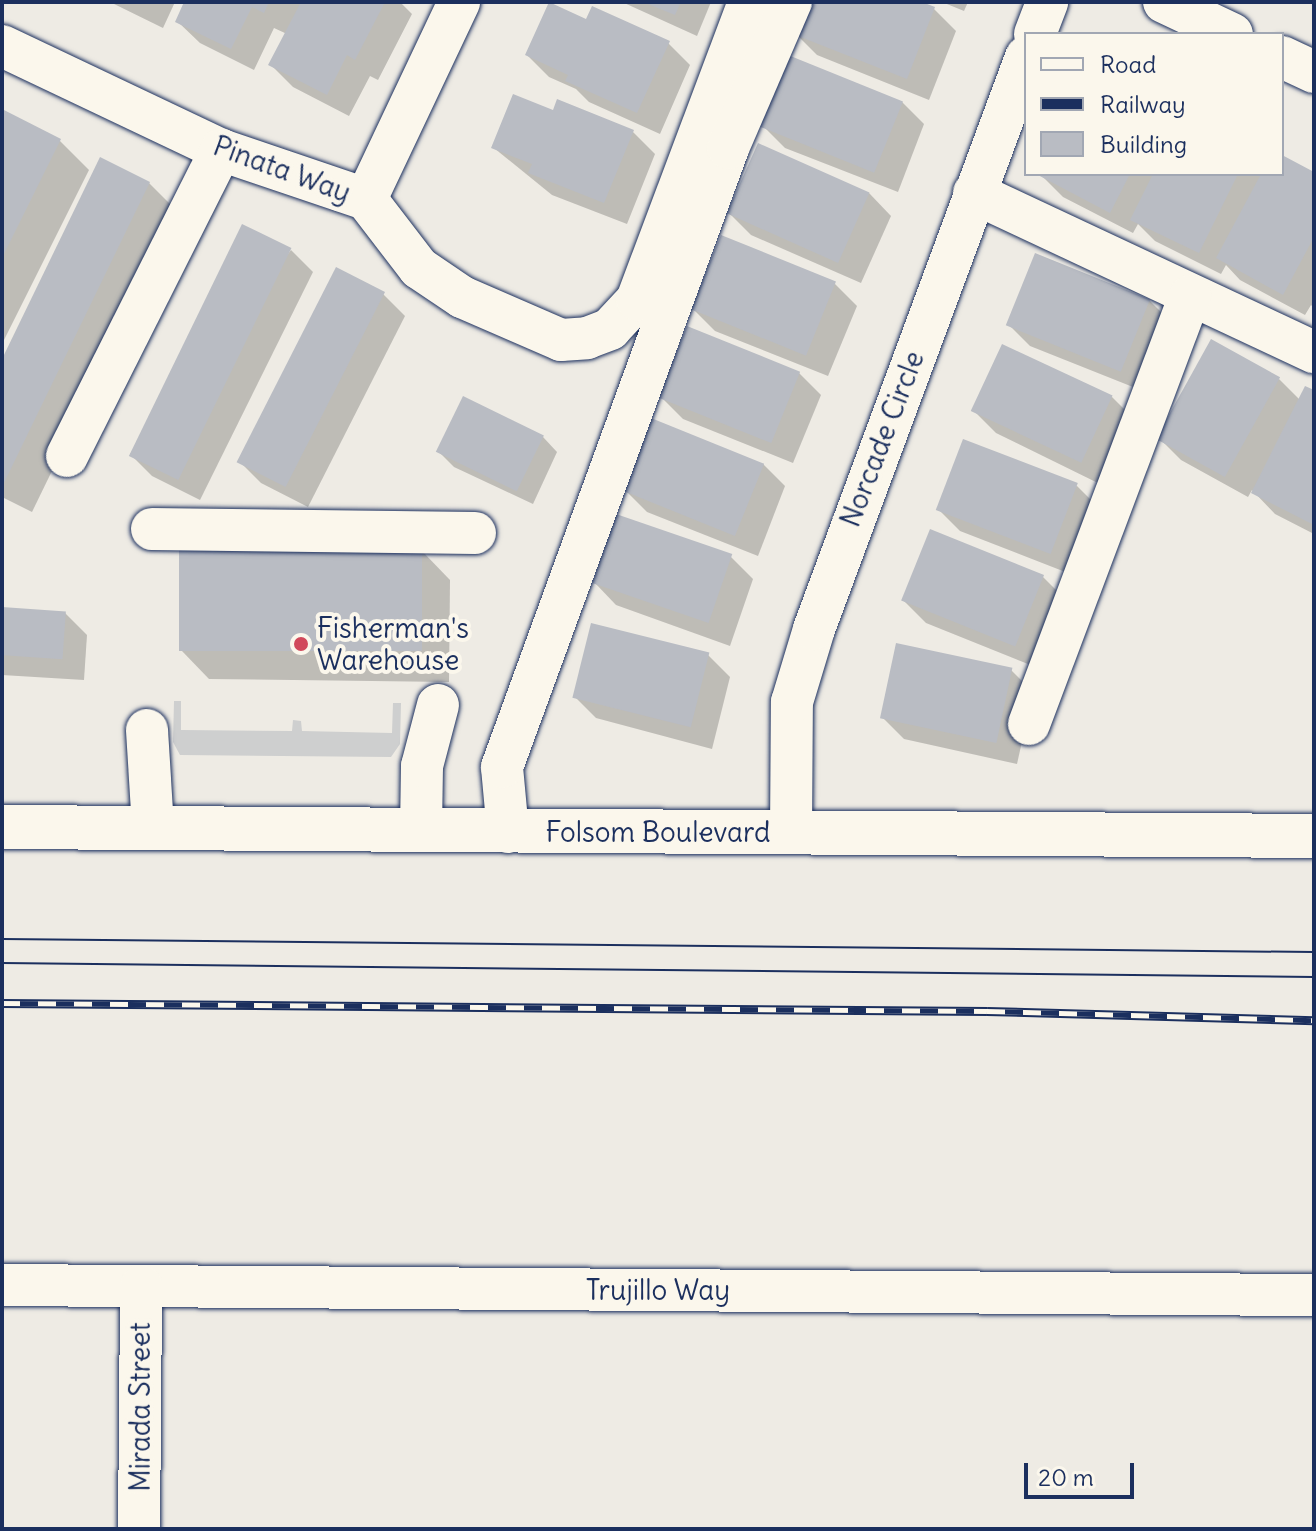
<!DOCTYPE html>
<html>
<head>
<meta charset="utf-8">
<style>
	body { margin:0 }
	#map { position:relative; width:1316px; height:1531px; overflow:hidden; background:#eeebe4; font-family:Delius,sans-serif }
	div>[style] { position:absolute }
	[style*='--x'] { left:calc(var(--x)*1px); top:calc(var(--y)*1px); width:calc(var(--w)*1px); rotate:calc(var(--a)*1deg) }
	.green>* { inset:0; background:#cecfcf }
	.shadow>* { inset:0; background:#0003 }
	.building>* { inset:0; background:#b9bcc3; transform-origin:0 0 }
	.roads { filter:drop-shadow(0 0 2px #1b2f5e) drop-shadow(0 0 2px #1b2f5e) }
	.minor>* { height:42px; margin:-21px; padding:0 21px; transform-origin:21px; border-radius:21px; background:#fbf7ec }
	.major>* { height:44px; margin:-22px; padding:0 22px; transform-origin:22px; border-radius:22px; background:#fbf7ec }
	.tram>* { height:2px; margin:-1px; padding:0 1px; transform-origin:1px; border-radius:1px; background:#1b2f5e }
	.rail>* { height:9px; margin-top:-4.5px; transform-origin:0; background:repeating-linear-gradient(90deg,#fbf7ec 0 18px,#1b2f5e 0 36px); box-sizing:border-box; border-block:2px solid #1b2f5e }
	.dots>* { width:22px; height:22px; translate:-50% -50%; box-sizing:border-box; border:4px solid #fbf7ec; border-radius:50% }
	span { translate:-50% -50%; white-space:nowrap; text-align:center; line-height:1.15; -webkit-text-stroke:8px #fbf7ec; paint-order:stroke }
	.street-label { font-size:28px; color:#1b2f5e }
	.poi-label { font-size:28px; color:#1b2f5e }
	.left { translate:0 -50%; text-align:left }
	.frame { position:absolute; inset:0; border:4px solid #1b2f5e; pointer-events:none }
	.legend { position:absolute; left:1024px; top:32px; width:260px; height:144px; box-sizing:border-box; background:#fbf7ec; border:2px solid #a1a7b3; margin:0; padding:10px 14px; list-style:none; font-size:24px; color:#1b2f5e }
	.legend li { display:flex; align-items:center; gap:16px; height:40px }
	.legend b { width:40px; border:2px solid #a1a7b3 }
	.scale { position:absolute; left:1024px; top:1463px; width:110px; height:36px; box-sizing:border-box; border:4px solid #1b2f5e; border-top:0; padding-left:10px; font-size:24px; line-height:28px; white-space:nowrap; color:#1b2f5e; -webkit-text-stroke:6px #fbf7ec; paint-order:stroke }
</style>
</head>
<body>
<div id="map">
	<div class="green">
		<i style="clip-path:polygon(174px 701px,181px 701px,181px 730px,292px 731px,293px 720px,301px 721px,302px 731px,392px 733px,393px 703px,401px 703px,400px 744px,391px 757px,180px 755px,173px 742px)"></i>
	</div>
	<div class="shadow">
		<i style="clip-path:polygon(110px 2px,175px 2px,163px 28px)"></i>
		<i style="clip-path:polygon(187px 2px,400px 2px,412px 14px,378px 80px,370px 76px,349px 116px,293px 87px,271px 65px,287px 34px,274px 28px,254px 70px,200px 43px,177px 21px)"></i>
		<i style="clip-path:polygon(622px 2px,711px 2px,697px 36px)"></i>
		<i style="clip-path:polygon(916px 2px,934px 9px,956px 31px,929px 100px,817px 55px,795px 33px)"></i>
		<i style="clip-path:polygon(942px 2px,968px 2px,964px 11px)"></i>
		<i style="clip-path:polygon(587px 22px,668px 43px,690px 65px,660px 134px,589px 102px,576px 89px,549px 77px,527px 55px)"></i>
		<i style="clip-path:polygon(902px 102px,924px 124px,898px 192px,785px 148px,763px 126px)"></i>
		<i style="clip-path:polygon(2px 112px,60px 141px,89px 170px,2px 344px)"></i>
		<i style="clip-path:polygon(554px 112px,633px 132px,655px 154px,627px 224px,552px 195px,494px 148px)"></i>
		<i style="clip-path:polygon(1282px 157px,1314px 174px,1314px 308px,1311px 305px,1305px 315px,1240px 280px,1226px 265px,1221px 274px,1155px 241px,1138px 224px,1133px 233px,1063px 197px,1041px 175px,1282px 174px)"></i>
		<i style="clip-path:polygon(149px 183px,178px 212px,32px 512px,2px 497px,2px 364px)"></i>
		<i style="clip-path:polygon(869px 193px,891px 216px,861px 283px,751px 235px,729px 213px)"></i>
		<i style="clip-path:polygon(291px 250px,313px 272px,200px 500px,152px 476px,130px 454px)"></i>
		<i style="clip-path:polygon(835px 284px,857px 306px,828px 376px,715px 331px,693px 309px)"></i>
		<i style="clip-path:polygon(383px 294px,405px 316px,308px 507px,261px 483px,239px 461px)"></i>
		<i style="clip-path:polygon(1149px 300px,1171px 322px,1143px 391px,1030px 346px,1008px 324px)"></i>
		<i style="clip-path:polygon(799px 373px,821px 395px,793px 463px,683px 419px,661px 397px)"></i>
		<i style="clip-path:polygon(1279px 379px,1300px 400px,1314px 392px,1314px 534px,1275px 514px,1252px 490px,1248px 497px,1181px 460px,1159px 438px)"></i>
		<i style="clip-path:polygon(1112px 397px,1134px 419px,1104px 486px,996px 433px,974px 411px)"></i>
		<i style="clip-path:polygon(543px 437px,557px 452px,533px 504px,454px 467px,439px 452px)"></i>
		<i style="clip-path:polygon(763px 464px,785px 486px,758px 556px,647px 512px,625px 490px)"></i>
		<i style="clip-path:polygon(1077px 486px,1099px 508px,1073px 575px,960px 531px,938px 509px)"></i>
		<i style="clip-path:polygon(422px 551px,450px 580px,449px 682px,209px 679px,181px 650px)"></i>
		<i style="clip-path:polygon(731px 557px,753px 579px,730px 646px,616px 605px,594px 582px)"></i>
		<i style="clip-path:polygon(1043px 577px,1065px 599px,1038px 668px,926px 623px,904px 601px)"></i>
		<i style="clip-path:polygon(2px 609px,65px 613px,87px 635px,84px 680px,2px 675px)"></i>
		<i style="clip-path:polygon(708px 655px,730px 677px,712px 749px,596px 718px,574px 696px)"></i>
		<i style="clip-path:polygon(1011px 670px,1033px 692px,1017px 764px,904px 739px,882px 717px)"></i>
	</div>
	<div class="building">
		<i style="clip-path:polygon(184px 2px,269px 2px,264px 13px,252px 7px,231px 49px,175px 22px)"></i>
		<i style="clip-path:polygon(301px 2px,385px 2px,355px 60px,347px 55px,327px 95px,268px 65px)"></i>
		<i style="clip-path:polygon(549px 2px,586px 19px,592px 6px,670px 41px,637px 113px,565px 81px,568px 75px,525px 55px)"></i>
		<i style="clip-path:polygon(643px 2px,681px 2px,675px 15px)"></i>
		<i style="clip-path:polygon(805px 2px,922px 2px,935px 7px,907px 79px,793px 34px)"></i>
		<i style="left:788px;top:55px;width:124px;height:77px;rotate:22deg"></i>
		<i style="clip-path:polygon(513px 94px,553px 110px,557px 99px,634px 130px,604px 203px,528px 173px,532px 164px,491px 148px)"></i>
		<i style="clip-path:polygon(2px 109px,61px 139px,2px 258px)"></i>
		<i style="left:758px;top:143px;width:122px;height:77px;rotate:24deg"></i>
		<i style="clip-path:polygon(1282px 155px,1314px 172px,1314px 237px,1283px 295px,1216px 258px,1261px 174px,1282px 174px)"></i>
		<i style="clip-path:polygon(100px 157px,150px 182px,2px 487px,2px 359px)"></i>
		<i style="clip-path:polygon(1036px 174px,1130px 174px,1110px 213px)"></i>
		<i style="clip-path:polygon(1153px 174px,1238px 174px,1199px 253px,1130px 220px)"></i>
		<i style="left:242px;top:224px;width:55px;height:258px;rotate:26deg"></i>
		<i style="left:721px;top:235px;width:124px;height:80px;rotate:22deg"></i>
		<i style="left:1035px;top:253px;width:124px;height:78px;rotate:22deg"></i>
		<i style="left:336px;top:267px;width:55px;height:219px;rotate:27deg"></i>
		<i style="left:687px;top:326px;width:122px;height:77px;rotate:22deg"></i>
		<i style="left:1211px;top:339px;width:79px;height:114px;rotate:29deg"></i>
		<i style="left:1002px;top:344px;width:122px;height:74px;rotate:25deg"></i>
		<i style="clip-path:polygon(1305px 386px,1314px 390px,1314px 525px,1251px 493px)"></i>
		<i style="left:463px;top:396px;width:90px;height:62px;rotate:26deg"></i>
		<i style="left:651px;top:418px;width:122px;height:78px;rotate:22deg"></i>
		<i style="left:963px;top:439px;width:123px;height:76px;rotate:21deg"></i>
		<i style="left:616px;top:514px;width:123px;height:73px;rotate:19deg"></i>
		<i style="left:930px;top:529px;width:123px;height:77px;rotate:22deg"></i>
		<i style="left:179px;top:547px;width:243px;height:104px"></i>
		<i style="left:2px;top:607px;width:64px;height:48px;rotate:4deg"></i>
		<i style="left:591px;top:623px;width:122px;height:77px;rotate:14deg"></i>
		<i style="left:896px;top:643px;width:119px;height:77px;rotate:12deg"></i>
	</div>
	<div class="roads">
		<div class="minor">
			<i style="--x:1164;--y:2;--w:75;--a:25.2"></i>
			<i style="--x:1035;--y:34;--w:34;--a:-69"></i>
			<i style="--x:2;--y:46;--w:242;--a:25.4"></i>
			<i style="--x:221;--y:150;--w:153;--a:18.7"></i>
			<i style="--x:1282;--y:57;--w:35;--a:25"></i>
			<i style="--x:974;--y:193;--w:375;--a:25.1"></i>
			<i style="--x:366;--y:199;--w:87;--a:52.5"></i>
			<i style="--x:419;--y:268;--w:52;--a:34"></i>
			<i style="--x:462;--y:297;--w:108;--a:23.5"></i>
			<i style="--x:561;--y:340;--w:26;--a:-4"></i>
			<i style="--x:587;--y:338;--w:25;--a:-21"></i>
			<i style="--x:610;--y:329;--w:40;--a:-47"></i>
			<i style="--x:637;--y:300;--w:318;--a:-69.4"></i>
			<i style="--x:366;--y:199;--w:218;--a:-64.7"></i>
			<i style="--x:67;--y:456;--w:343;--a:-63.3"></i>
			<i style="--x:152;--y:529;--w:323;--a:0.7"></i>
			<i style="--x:1029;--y:724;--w:457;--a:-69.4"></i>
			<i style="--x:147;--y:730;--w:97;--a:86.5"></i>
			<i style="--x:421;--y:830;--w:64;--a:-89.1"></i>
			<i style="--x:422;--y:766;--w:63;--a:-75.3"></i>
			<i style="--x:508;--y:832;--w:65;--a:-95.3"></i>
			<i style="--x:502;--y:767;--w:659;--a:-69.94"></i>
			<i style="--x:728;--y:148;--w:159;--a:-66.7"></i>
			<i style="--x:791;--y:833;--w:131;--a:-89.6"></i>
			<i style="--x:792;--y:702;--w:76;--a:-73.2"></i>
			<i style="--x:814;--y:629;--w:610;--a:-69.66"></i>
			<i style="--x:2;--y:1285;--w:1312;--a:0.44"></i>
			<i style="--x:139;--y:1529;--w:243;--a:-89.5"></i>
		</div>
		<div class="major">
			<i style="--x:2;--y:827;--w:1312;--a:0.39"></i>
		</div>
	</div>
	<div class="tram">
		<i style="--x:2;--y:939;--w:1312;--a:0.57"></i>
		<i style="--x:2;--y:963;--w:1312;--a:0.61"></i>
	</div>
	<div class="rail">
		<i style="--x:2;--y:1003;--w:985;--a:0.47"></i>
		<i style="--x:987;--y:1011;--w:327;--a:1.6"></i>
	</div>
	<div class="dots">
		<i style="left:301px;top:644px;background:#d1495b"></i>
	</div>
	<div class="street-label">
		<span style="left:282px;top:169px;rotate:20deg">Pinata Way</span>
		<span style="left:882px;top:439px;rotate:-69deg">Norcade Circle</span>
		<span style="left:658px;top:832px">Folsom Boulevard</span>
		<span style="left:658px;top:1290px">Trujillo Way</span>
		<span style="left:140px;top:1407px;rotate:-90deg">Mirada Street</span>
	</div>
	<div class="poi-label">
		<span class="left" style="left:317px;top:644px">Fisherman's<br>Warehouse</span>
	</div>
	<div class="frame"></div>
	<ul class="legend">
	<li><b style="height:10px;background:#fbf7ec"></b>Road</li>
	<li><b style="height:10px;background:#1b2f5e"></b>Railway</li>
	<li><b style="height:22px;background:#b9bcc3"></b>Building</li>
	</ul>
	<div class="scale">20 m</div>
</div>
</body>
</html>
